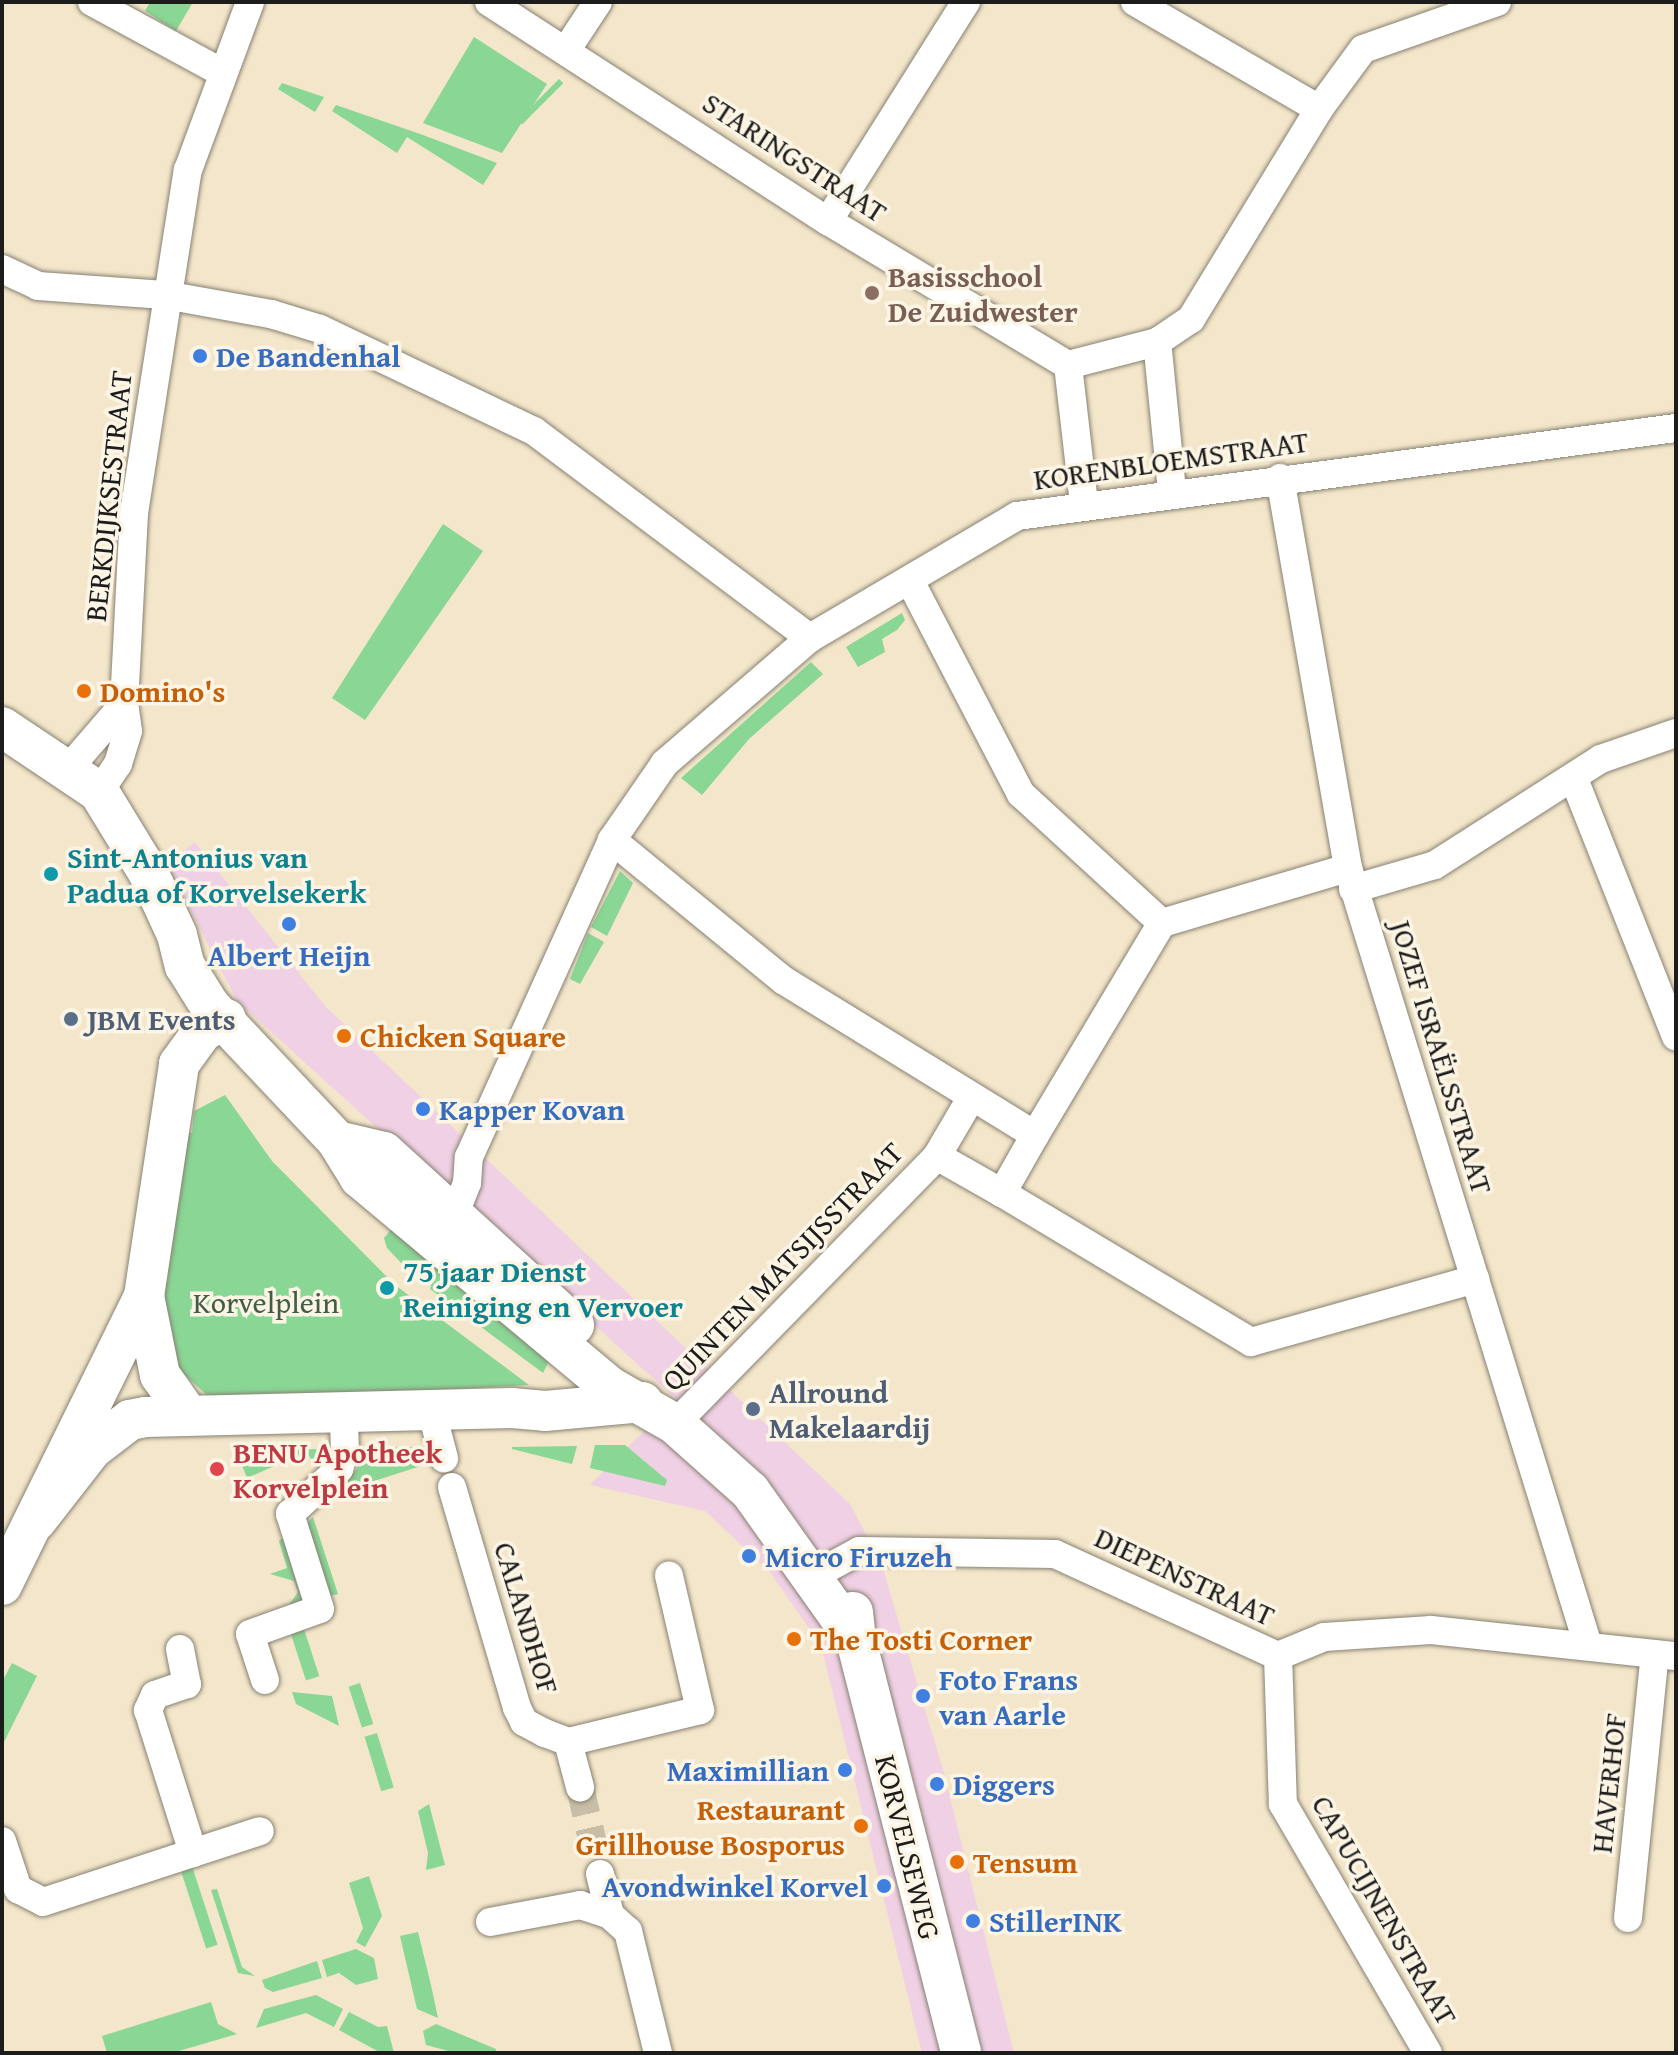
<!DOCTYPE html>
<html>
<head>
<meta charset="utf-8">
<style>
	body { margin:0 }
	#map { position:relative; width:1678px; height:2055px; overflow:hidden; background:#f3e6ca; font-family:"Gentium Book Plus",serif }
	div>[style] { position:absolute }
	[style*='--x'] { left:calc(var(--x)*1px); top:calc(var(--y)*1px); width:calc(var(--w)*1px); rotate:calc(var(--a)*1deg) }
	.built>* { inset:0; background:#f0d0e4 }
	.green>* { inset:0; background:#89d695; transform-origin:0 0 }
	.street-tunnel>* { height:28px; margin-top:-14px; transform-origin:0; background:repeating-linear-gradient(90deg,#c8bea7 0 28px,transparent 0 42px) }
	.roads { filter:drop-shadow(0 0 2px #888173) drop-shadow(0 0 2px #888173) }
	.street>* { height:28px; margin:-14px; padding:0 14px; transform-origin:14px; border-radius:14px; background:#fff }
	.secondary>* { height:40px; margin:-20px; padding:0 20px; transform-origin:20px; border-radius:20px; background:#fff }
	.dots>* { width:22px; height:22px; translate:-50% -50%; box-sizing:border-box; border:4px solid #fcf5e5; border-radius:50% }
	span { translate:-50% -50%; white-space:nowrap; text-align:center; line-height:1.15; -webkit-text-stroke:7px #fcf5e5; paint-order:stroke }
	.street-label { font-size:30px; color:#1c1c1c }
	.education-label { font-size:30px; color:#785e54; font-weight:700 }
	.left { translate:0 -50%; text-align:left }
	.shop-label { font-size:30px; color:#366cbe; font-weight:700 }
	.right { translate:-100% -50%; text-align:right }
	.food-label { font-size:30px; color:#c56008; font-weight:700 }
	.culture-label { font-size:30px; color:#0d838f; font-weight:700 }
	.service-label { font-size:30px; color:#4e5e75; font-weight:700 }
	.park-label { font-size:30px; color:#425d46 }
	.health-label { font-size:30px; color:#be3a42; font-weight:700 }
	.frame { position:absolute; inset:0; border:4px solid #1c1c1c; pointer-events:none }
</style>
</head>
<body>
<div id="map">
	<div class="built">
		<i style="clip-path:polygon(195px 842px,325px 1006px,850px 1504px,882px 1565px,899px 1623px,944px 1773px,1014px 2053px,922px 2053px,821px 1645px,769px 1571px,705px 1511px,590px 1485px,676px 1399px,237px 1001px,167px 864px)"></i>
	</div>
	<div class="green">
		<i style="clip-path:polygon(150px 2px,193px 2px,176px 31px,145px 11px)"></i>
		<i style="clip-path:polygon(474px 37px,547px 84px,502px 153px,423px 123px)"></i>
		<i style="left:559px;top:79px;width:6px;height:58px;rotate:45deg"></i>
		<i style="clip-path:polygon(282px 83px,324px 97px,315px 112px,278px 89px)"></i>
		<i style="clip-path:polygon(336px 105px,423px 135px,497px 163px,483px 185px,407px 137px,397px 153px,332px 111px)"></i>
		<i style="clip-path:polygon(443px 524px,483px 551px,365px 720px,332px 698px)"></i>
		<i style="clip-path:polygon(902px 613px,905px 620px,897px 630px,882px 639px,885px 652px,858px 667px,846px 647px)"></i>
		<i style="clip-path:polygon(811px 662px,823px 674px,749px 739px,702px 795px,681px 778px)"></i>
		<i style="clip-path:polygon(620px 871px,633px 883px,607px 936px,591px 927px)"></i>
		<i style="clip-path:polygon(588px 933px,604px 942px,580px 984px,570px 979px)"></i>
		<i style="clip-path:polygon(225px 1095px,272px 1161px,395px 1285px,529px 1385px,440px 1390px,402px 1405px,208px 1396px,179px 1370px,158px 1271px,175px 1131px,192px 1133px,194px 1111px)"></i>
		<i style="clip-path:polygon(398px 1221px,431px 1251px,420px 1269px,407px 1269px,387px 1248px,384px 1238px)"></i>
		<i style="clip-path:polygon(436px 1265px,551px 1357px,543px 1373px,430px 1289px)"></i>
		<i style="clip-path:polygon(595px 1445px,625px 1445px,667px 1480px,665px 1486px,590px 1468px)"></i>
		<i style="clip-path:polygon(577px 1446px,572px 1464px,512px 1449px,512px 1447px)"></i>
		<i style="clip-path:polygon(424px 1447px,430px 1463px,334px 1494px,357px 1469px,362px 1448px)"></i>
		<i style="clip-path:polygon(329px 1449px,333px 1455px,319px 1470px,306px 1452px,247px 1478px,236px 1450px)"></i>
		<i style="clip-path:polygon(313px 1517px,338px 1594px,330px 1596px,305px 1525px)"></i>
		<i style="clip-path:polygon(285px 1536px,305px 1599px,284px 1612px,298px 1592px,294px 1581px,270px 1574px,287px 1568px,279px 1541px)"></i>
		<i style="left:302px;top:1623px;width:56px;height:14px;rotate:72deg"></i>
		<i style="clip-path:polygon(12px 1663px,37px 1676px,2px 1746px,2px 1682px)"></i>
		<i style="left:360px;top:1683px;width:43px;height:12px;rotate:72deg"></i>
		<i style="clip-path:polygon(292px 1692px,332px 1696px,339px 1726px,296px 1704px)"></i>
		<i style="left:377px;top:1733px;width:57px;height:13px;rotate:73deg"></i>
		<i style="clip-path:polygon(429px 1804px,445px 1865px,426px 1870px,428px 1853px,418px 1811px)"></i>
		<i style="left:191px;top:1863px;width:86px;height:12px;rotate:72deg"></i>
		<i style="clip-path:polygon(369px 1876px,382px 1916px,365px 1947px,356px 1942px,363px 1928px,349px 1883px)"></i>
		<i style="clip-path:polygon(217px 1889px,242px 1967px,255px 1976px,238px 1973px,211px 1890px)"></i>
		<i style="clip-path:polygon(418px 1932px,431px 1985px,438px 2018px,417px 2009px,400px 1936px)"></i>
		<i style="clip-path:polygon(356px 1949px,374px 1958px,378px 1979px,356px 1985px,339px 1973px,327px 1977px,322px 1960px)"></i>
		<i style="clip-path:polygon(317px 1961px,322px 1978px,273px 1992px,265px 1988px,262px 1980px)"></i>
		<i style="clip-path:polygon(316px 1995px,343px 2009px,334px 2027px,306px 2013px,256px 2028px,264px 2009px)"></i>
		<i style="clip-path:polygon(211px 2002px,218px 2024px,237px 2034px,172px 2053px,107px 2053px,102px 2036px)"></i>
		<i style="clip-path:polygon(349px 2012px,378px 2027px,387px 2026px,394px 2053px,381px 2053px,339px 2030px)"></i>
		<i style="clip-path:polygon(436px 2024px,496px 2049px,496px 2053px,456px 2053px,426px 2045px,423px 2031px)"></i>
	</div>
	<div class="street-tunnel">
		<i style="--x:580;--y:1787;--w:89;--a:77.1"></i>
	</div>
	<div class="roads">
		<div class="street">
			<i style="--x:92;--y:2;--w:149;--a:28.5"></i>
			<i style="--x:489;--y:2;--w:404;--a:32.9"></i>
			<i style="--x:828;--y:221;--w:280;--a:31"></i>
			<i style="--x:1068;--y:365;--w:92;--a:-14.5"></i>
			<i style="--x:1135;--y:2;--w:213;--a:30.2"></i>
			<i style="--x:567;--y:49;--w:56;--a:-56.6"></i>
			<i style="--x:828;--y:221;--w:259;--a:-57.8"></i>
			<i style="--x:2;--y:269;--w:40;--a:25"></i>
			<i style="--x:38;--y:286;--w:127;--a:4.1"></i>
			<i style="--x:165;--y:295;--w:108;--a:10.2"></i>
			<i style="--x:271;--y:314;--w:51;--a:17"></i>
			<i style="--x:320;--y:329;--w:237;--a:25.5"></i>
			<i style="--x:534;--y:431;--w:345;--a:36.9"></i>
			<i style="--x:1068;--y:365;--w:140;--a:83.4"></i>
			<i style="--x:1280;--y:478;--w:396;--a:80.1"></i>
			<i style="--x:1348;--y:868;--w:813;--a:72.84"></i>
			<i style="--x:1172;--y:491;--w:150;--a:-95.7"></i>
			<i style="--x:1157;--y:342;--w:41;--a:-34.1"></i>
			<i style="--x:1191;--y:319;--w:246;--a:-58.6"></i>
			<i style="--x:1319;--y:109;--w:74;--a:-53.7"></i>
			<i style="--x:1363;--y:49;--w:142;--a:-19.3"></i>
			<i style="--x:910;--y:581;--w:240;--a:62.5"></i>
			<i style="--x:1021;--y:794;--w:191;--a:42.5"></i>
			<i style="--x:69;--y:768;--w:84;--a:-49.3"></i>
			<i style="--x:1574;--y:779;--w:277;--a:68.4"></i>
			<i style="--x:99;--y:792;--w:34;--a:-56"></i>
			<i style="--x:118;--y:764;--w:34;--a:-73"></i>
			<i style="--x:128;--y:731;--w:27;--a:-98"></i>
			<i style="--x:124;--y:704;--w:191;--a:-87"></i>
			<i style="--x:134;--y:513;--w:347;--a:-81.1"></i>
			<i style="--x:188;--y:170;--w:179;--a:-69.7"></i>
			<i style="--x:612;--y:840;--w:221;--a:39.3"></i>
			<i style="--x:783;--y:980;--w:296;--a:31.6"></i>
			<i style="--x:1035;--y:1135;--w:67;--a:119.6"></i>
			<i style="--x:1002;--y:1193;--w:75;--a:-150.4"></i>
			<i style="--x:937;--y:1156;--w:67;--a:-59.6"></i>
			<i style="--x:1353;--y:889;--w:85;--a:-16.3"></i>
			<i style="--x:1435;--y:865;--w:197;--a:-32.6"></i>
			<i style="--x:1601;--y:759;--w:79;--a:-19.1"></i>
			<i style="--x:1035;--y:1135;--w:247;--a:-59.1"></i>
			<i style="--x:1162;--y:923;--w:194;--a:-16.5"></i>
			<i style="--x:1002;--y:1193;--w:290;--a:30.9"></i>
			<i style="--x:1251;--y:1342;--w:233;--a:-15.7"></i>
			<i style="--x:448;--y:1231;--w:52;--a:-68.4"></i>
			<i style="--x:467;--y:1183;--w:26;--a:-86"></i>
			<i style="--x:469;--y:1157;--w:348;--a:-65.7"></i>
			<i style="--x:612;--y:840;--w:93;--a:-55.5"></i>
			<i style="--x:665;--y:763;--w:191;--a:-40.8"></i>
			<i style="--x:810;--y:638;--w:240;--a:-30.5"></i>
			<i style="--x:1017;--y:516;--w:665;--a:-7.61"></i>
			<i style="--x:432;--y:1413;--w:47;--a:75.1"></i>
			<i style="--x:675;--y:1424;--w:375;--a:-45.6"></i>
			<i style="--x:452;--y:1487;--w:230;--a:73.6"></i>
			<i style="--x:517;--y:1708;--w:16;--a:63"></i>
			<i style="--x:524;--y:1722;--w:24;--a:28"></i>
			<i style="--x:545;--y:1733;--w:25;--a:21"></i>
			<i style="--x:568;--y:1742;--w:136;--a:-13.6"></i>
			<i style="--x:700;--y:1710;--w:138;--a:-103"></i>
			<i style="--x:813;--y:1576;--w:52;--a:-28.5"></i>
			<i style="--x:859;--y:1551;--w:196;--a:0.9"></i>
			<i style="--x:1055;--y:1554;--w:245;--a:24.6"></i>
			<i style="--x:1278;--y:1656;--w:50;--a:-22.4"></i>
			<i style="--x:1324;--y:1637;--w:107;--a:-3.7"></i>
			<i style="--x:1431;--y:1630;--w:246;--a:6.1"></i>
			<i style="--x:180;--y:1649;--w:36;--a:79"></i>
			<i style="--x:187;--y:1684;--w:34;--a:161"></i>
			<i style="--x:155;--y:1695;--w:17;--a:115"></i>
			<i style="--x:148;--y:1710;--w:150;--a:72.5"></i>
			<i style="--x:1278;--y:1656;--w:148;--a:88.1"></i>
			<i style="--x:1283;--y:1804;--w:288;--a:59.8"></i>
			<i style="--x:265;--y:1680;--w:48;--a:-108.1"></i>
			<i style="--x:250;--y:1634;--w:74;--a:-19.7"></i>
			<i style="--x:320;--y:1609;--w:100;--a:-107.5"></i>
			<i style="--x:290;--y:1514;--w:67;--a:-42.6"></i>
			<i style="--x:339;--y:1469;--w:19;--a:-72"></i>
			<i style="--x:345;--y:1451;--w:36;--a:-92"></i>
			<i style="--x:568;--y:1742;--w:47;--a:75.1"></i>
			<i style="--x:2;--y:1841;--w:51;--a:71.6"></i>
			<i style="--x:18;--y:1889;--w:28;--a:27"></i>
			<i style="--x:43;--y:1902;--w:228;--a:-18.1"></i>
			<i style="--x:600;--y:1874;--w:42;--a:76.3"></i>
			<i style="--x:1628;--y:1918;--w:265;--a:-84.2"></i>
			<i style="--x:490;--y:1922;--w:92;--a:-10.7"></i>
			<i style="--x:580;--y:1905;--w:32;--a:18"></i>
			<i style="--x:610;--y:1915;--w:24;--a:42"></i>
			<i style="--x:628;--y:1931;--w:126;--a:76.2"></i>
		</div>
		<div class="secondary">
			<i style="--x:2;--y:727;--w:117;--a:33.8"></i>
			<i style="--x:99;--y:792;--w:96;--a:58.6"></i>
			<i style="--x:149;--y:874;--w:67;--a:65.3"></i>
			<i style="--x:177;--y:935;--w:32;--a:76"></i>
			<i style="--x:185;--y:966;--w:47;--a:58"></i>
			<i style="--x:210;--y:1006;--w:185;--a:46.7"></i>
			<i style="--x:337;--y:1141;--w:44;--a:58.1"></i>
			<i style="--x:360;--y:1178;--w:326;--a:39.9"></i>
			<i style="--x:610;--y:1387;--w:75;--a:29.6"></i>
			<i style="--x:675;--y:1424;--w:101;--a:41.8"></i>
			<i style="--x:750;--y:1491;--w:183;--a:54.6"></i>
			<i style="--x:337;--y:1141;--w:48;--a:13.2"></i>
			<i style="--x:384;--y:1152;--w:257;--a:42.3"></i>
			<i style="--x:144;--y:1296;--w:81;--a:78.6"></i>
			<i style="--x:160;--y:1375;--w:45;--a:54.9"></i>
			<i style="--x:36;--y:1521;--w:91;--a:-52.1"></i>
			<i style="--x:92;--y:1449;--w:48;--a:-37.3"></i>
			<i style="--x:130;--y:1420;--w:15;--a:-11"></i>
			<i style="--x:145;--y:1417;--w:367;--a:-1.4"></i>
			<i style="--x:512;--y:1408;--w:33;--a:5"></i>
			<i style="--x:545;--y:1411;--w:98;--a:-5.2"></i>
			<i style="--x:2;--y:1585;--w:322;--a:-63.8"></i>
			<i style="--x:144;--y:1296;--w:235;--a:-81.4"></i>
			<i style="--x:179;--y:1064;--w:41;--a:-54"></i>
			<i style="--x:203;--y:1031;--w:26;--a:-28"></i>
			<i style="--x:853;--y:1612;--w:28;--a:84"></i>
			<i style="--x:856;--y:1640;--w:426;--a:75.7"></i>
		</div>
	</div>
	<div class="dots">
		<i style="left:872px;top:293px;background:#8d6e63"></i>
		<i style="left:200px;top:356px;background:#3f7fe0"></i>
		<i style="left:84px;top:691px;background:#e8710a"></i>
		<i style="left:51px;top:874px;background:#0f9aa8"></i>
		<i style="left:289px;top:924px;background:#3f7fe0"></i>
		<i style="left:71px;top:1019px;background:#5c6f8a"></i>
		<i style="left:344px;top:1036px;background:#e8710a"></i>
		<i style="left:423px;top:1109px;background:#3f7fe0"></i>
		<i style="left:387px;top:1288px;background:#0f9aa8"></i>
		<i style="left:753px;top:1409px;background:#5c6f8a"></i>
		<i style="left:217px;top:1469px;background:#e0444e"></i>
		<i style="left:749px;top:1556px;background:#3f7fe0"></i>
		<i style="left:794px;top:1639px;background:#e8710a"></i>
		<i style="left:923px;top:1696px;background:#3f7fe0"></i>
		<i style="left:845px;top:1770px;background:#3f7fe0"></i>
		<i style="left:937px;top:1784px;background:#3f7fe0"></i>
		<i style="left:861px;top:1826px;background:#e8710a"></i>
		<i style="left:957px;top:1862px;background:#e8710a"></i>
		<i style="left:884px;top:1886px;background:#3f7fe0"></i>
		<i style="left:973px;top:1921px;background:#3f7fe0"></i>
	</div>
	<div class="street-label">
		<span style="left:795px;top:157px;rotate:33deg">STARINGSTRAAT</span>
		<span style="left:1171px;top:460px;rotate:-8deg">KORENBLOEMSTRAAT</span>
		<span style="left:108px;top:496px;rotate:-84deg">BERKDIJKSESTRAAT</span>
		<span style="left:1442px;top:1057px;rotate:73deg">JOZEF ISRAËLSSTRAAT</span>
		<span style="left:782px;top:1266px;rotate:-46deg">QUINTEN MATSIJSSTRAAT</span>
		<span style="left:1185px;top:1576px;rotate:25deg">DIEPENSTRAAT</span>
		<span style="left:527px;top:1618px;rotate:73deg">CALANDHOF</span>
		<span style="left:1608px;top:1783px;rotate:-84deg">HAVERHOF</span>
		<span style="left:908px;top:1847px;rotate:76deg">KORVELSEWEG</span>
		<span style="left:1385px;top:1910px;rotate:60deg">CAPUCIJNENSTRAAT</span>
	</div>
	<div class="education-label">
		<span class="left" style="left:888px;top:293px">Basisschool<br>De Zuidwester</span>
	</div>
	<div class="shop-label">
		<span class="left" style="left:216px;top:356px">De Bandenhal</span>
		<span style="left:289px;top:955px">Albert Heijn</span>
		<span class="left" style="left:439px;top:1109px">Kapper Kovan</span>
		<span class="left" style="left:765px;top:1556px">Micro Firuzeh</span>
		<span class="left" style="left:939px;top:1696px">Foto Frans<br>van Aarle</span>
		<span class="right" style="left:829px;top:1770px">Maximillian</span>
		<span class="left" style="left:953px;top:1784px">Diggers</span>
		<span class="right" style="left:868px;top:1886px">Avondwinkel Korvel</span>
		<span class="left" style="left:989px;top:1921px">StillerINK</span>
	</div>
	<div class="food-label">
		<span class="left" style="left:100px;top:691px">Domino's</span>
		<span class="left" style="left:360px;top:1036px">Chicken Square</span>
		<span class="left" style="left:810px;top:1639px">The Tosti Corner</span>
		<span class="right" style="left:845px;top:1826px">Restaurant<br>Grillhouse Bosporus</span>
		<span class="left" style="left:973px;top:1862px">Tensum</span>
	</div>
	<div class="culture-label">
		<span class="left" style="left:67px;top:874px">Sint-Antonius van<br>Padua of Korvelsekerk</span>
		<span class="left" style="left:403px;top:1288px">75 jaar Dienst<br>Reiniging en Vervoer</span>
	</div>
	<div class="service-label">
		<span class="left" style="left:87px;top:1019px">JBM Events</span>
		<span class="left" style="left:769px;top:1409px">Allround<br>Makelaardij</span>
	</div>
	<div class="park-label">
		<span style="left:266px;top:1302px">Korvelplein</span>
	</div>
	<div class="health-label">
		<span class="left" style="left:233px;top:1469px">BENU Apotheek<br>Korvelplein</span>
	</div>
	<div class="frame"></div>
</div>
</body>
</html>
